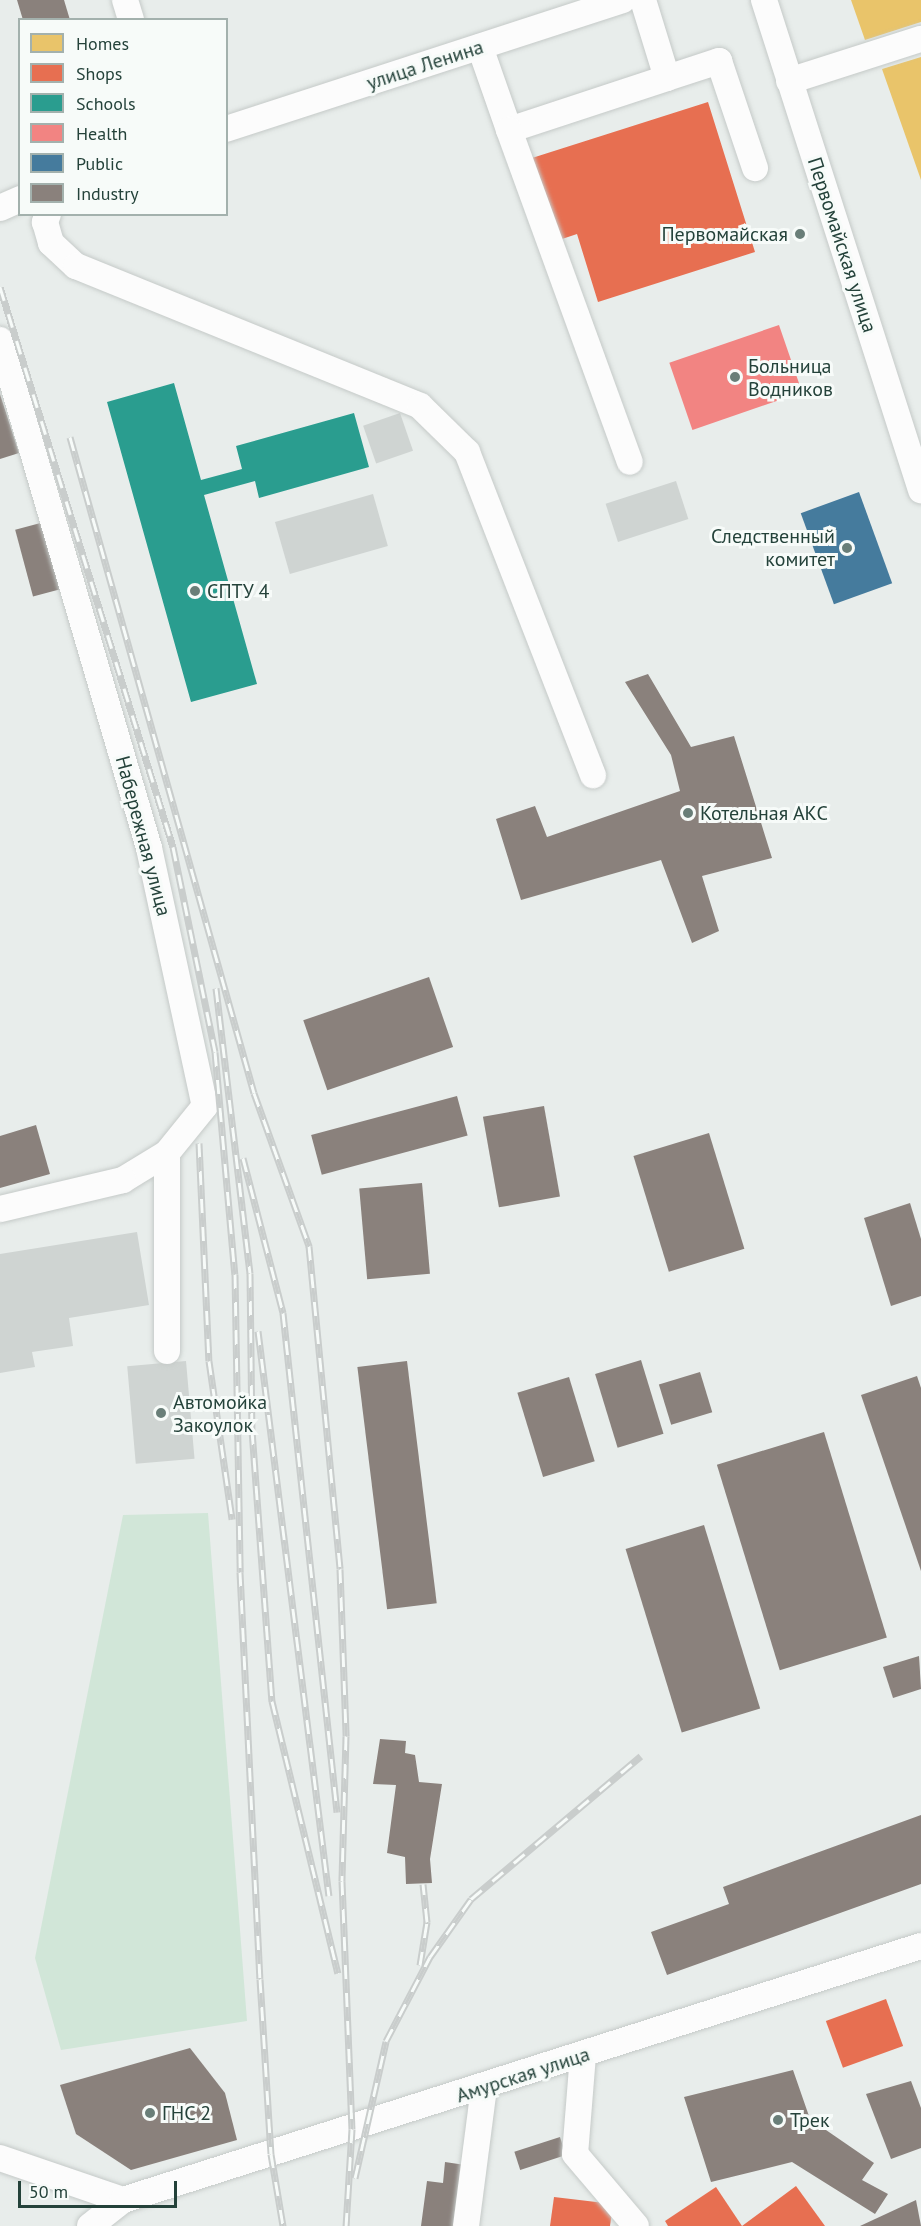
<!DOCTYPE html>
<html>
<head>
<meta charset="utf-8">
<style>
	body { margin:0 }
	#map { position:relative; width:921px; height:2226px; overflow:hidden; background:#e8edeb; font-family:"PT Sans",sans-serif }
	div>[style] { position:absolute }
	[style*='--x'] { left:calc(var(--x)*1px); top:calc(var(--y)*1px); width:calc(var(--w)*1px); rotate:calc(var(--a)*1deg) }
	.green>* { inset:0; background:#d1e6d8 }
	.homes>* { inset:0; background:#e9c46a }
	.shops>* { inset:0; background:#e76f51; transform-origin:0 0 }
	.schools>* { inset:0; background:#2a9d8f }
	.health>* { inset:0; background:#f28482; transform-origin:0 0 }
	.public>* { inset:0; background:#457b9d; transform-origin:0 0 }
	.industry>* { inset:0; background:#8a817c; transform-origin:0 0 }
	.building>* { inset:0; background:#cfd4d2; transform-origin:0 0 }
	.roads { filter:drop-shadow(0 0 2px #c5cac8) drop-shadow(0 0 2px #c5cac8) }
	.minor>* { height:26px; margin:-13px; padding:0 13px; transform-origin:13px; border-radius:13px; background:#fcfcfc }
	.rail>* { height:7px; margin-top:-3.5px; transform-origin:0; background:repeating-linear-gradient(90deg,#f7fbf9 0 14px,#c9cdcc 0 28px); box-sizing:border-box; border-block:2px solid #c9cdcc }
	.dots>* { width:16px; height:16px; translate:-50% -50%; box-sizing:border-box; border:3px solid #f7fbf9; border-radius:50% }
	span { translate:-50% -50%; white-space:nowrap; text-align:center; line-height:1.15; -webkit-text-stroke:6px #f7fbf9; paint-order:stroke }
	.street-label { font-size:20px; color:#24423a }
	.poi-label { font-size:20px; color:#24423a }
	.right { translate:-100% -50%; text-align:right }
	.left { translate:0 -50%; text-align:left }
	.legend { position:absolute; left:18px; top:18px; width:210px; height:198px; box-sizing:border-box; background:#f7fbf9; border:2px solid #a3b1ad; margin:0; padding:8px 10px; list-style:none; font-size:18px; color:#24423a }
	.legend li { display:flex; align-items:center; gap:12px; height:30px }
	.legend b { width:30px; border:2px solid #a3b1ad }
	.scale { position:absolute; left:18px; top:2181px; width:159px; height:27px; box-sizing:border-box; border:3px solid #24423a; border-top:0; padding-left:8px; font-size:18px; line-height:21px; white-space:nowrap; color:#24423a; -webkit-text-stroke:4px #f7fbf9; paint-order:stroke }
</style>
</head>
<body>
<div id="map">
	<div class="green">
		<i style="clip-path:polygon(208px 1513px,247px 2021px,61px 2050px,35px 1958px,123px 1515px)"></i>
	</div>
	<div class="homes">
		<i style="clip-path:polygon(851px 0,921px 0,921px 22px,865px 40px)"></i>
		<i style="clip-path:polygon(921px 57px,921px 180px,882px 69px)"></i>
	</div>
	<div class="shops">
		<i style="clip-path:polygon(708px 102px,755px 252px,598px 302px,577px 234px,559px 240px,532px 158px)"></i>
		<i style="left:886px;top:1999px;width:50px;height:64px;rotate:70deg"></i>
		<i style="clip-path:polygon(796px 2186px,825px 2226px,742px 2226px)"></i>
		<i style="clip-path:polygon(716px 2187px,742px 2226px,668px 2226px,665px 2221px)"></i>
		<i style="clip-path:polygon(554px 2197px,613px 2204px,610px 2226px,550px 2226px)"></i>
	</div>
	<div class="schools">
		<i style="clip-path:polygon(174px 383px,201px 480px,242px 469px,236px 446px,354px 413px,369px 467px,259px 498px,255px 481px,204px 495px,257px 684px,191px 702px,107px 402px)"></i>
	</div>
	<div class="health">
		<i style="left:779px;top:325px;width:71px;height:116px;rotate:71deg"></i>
	</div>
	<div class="public">
		<i style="left:859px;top:492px;width:97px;height:62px;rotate:70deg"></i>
	</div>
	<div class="industry">
		<i style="clip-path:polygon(17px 0,64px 0,70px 20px,23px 20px)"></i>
		<i style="clip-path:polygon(0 394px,19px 453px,0 459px)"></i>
		<i style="left:48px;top:521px;width:69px;height:34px;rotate:75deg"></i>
		<i style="clip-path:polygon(648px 674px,691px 747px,734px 736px,772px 858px,702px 876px,719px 931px,692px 943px,661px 860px,521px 900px,496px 819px,535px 806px,547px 837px,680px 791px,671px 755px,625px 682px)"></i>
		<i style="left:429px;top:977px;width:74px;height:133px;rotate:71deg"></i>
		<i style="left:457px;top:1096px;width:41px;height:151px;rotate:75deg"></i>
		<i style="left:544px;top:1106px;width:92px;height:62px;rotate:80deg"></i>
		<i style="clip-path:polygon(36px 1125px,50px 1174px,0 1188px,0 1136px)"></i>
		<i style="left:709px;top:1133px;width:121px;height:79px;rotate:73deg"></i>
		<i style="left:422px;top:1183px;width:91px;height:63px;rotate:85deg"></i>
		<i style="clip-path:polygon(910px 1203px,921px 1239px,921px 1296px,891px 1306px,864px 1218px)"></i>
		<i style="left:641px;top:1360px;width:77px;height:48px;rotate:73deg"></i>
		<i style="left:407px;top:1361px;width:244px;height:50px;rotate:83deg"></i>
		<i style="left:700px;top:1372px;width:42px;height:43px;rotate:73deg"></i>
		<i style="clip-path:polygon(917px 1376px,921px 1388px,921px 1571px,861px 1395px)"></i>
		<i style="left:569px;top:1377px;width:88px;height:54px;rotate:73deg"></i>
		<i style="left:824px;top:1432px;width:215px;height:112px;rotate:73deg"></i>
		<i style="left:704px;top:1525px;width:192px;height:82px;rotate:73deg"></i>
		<i style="clip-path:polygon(919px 1656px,921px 1689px,893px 1698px,883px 1667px)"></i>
		<i style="clip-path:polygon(380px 1739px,406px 1741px,405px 1753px,415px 1755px,419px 1782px,442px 1784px,430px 1859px,432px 1883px,406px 1884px,405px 1857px,387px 1853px,396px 1785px,373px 1784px)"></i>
		<i style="clip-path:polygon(921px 1815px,921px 1884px,667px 1975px,651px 1932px,729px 1904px,723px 1887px)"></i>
		<i style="clip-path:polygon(190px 2048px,225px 2093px,237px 2140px,131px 2170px,76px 2134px,60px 2085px)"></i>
		<i style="clip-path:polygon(793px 2070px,810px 2119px,874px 2163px,862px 2180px,888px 2194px,875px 2214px,792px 2162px,711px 2182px,684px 2097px)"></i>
		<i style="clip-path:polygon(911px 2081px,921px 2108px,921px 2148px,891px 2159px,866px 2094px)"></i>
		<i style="left:560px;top:2137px;width:19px;height:48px;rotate:72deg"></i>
		<i style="clip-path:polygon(445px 2162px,465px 2165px,458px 2226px,421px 2226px,427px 2181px,443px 2183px)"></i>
		<i style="clip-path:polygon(916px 2200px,921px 2226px,860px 2226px)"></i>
	</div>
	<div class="building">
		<i style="left:400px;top:413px;width:40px;height:39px;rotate:71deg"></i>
		<i style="left:676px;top:481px;width:40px;height:74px;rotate:72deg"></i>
		<i style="left:373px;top:494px;width:54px;height:102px;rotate:74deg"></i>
		<i style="clip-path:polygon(137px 1232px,149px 1305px,69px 1318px,73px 1346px,32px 1352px,35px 1367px,0 1373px,0 1254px)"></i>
		<i style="left:186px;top:1361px;width:98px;height:59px;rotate:85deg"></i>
	</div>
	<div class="roads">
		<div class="minor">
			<i style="--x:125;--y:0;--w:21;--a:73"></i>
			<i style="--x:764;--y:0;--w:515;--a:72.23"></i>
			<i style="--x:480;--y:47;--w:88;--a:70.7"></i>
			<i style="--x:509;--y:130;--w:166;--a:-18.2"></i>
			<i style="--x:667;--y:78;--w:82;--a:-107.1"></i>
			<i style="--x:667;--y:78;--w:55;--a:-18.1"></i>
			<i style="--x:719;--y:61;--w:113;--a:71.4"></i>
			<i style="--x:789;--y:81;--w:139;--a:-17.7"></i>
			<i style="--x:226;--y:129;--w:417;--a:-18"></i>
			<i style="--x:509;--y:130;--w:353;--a:70"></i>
			<i style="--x:0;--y:208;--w:22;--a:-24"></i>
			<i style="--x:48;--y:214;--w:9;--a:111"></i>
			<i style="--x:45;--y:222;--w:22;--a:74"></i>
			<i style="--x:51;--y:243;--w:34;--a:43"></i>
			<i style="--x:76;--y:266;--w:371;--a:22.1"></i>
			<i style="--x:420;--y:406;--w:66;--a:44.4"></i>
			<i style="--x:467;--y:452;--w:347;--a:68.7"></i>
			<i style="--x:0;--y:340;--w:529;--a:73.65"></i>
			<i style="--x:149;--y:848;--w:264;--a:77.8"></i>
			<i style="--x:205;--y:1106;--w:60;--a:129"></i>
			<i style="--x:167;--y:1153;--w:52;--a:148.5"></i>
			<i style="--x:123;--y:1180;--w:126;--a:166.7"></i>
			<i style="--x:167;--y:1351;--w:198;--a:-90"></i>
			<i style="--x:583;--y:2055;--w:99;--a:94.6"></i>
			<i style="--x:575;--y:2154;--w:94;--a:49.7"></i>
			<i style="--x:0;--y:2158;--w:130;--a:18.9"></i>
			<i style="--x:90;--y:2226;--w:42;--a:-38.2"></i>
			<i style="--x:123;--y:2200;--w:837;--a:-17.66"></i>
			<i style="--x:466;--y:2226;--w:139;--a:-82.6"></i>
		</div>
	</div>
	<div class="rail">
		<i style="--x:0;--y:287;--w:586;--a:72.83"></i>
		<i style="--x:173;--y:847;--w:209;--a:78.4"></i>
		<i style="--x:215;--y:1052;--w:223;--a:84.9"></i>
		<i style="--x:235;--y:1274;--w:298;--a:89"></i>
		<i style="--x:240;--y:1572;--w:407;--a:87.2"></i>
		<i style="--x:260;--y:1979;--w:175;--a:86.4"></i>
		<i style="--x:271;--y:2154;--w:73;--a:80.5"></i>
		<i style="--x:70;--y:437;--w:681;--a:74.33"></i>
		<i style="--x:254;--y:1093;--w:163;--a:70.2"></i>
		<i style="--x:309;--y:1246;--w:324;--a:84.5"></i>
		<i style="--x:340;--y:1569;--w:167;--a:87.9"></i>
		<i style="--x:346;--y:1736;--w:145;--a:91.6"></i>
		<i style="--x:342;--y:1881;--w:248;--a:87.7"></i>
		<i style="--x:352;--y:2129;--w:97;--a:93.5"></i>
		<i style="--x:216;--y:988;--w:287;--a:83.2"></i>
		<i style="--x:250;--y:1273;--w:157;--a:89.3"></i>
		<i style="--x:252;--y:1430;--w:272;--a:85.8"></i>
		<i style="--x:272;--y:1701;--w:280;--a:76.4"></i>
		<i style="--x:199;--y:1143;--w:218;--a:87.4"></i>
		<i style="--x:209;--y:1361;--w:160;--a:81.7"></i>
		<i style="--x:243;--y:1158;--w:160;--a:75.5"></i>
		<i style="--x:283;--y:1313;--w:502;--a:83.82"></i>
		<i style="--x:258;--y:1331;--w:569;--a:82.84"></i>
		<i style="--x:420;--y:1965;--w:44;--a:-80.8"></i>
		<i style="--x:427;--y:1922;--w:38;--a:-96"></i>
		<i style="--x:355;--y:2178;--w:140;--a:-77.2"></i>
		<i style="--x:386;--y:2041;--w:95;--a:-62.4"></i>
		<i style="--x:430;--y:1957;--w:71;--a:-54.7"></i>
		<i style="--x:471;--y:1899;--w:222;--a:-40.1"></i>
	</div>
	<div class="dots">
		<i style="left:800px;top:234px;background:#697e78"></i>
		<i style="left:735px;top:377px;background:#697e78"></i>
		<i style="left:847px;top:548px;background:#697e78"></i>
		<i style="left:195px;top:591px;background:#697e78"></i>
		<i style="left:688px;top:813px;background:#697e78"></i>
		<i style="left:161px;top:1413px;background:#697e78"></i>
		<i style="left:150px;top:2113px;background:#697e78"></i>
		<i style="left:778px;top:2120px;background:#697e78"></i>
	</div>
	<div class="street-label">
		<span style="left:425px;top:65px;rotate:-18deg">улица Ленина</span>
		<span style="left:842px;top:245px;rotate:72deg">Первомайская улица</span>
		<span style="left:143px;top:836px;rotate:75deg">Набережная улица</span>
		<span style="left:523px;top:2075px;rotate:-18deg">Амурская улица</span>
	</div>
	<div class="poi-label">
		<span class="right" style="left:788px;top:234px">Первомайская</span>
		<span class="left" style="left:748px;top:378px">Больница<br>Водников</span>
		<span class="right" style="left:835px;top:548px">Следственный<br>комитет</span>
		<span class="left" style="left:207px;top:591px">СПТУ 4</span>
		<span class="left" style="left:700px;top:813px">Котельная АКС</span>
		<span class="left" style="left:173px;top:1414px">Автомойка<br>Закоулок</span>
		<span class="left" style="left:162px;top:2113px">ГНС 2</span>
		<span class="left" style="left:790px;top:2120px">Трек</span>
	</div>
	<ul class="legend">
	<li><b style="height:16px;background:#e9c46a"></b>Homes</li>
	<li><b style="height:16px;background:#e76f51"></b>Shops</li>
	<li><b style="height:16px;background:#2a9d8f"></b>Schools</li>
	<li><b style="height:16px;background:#f28482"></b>Health</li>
	<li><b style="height:16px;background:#457b9d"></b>Public</li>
	<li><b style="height:16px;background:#8a817c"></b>Industry</li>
	</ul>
	<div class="scale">50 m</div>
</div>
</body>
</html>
